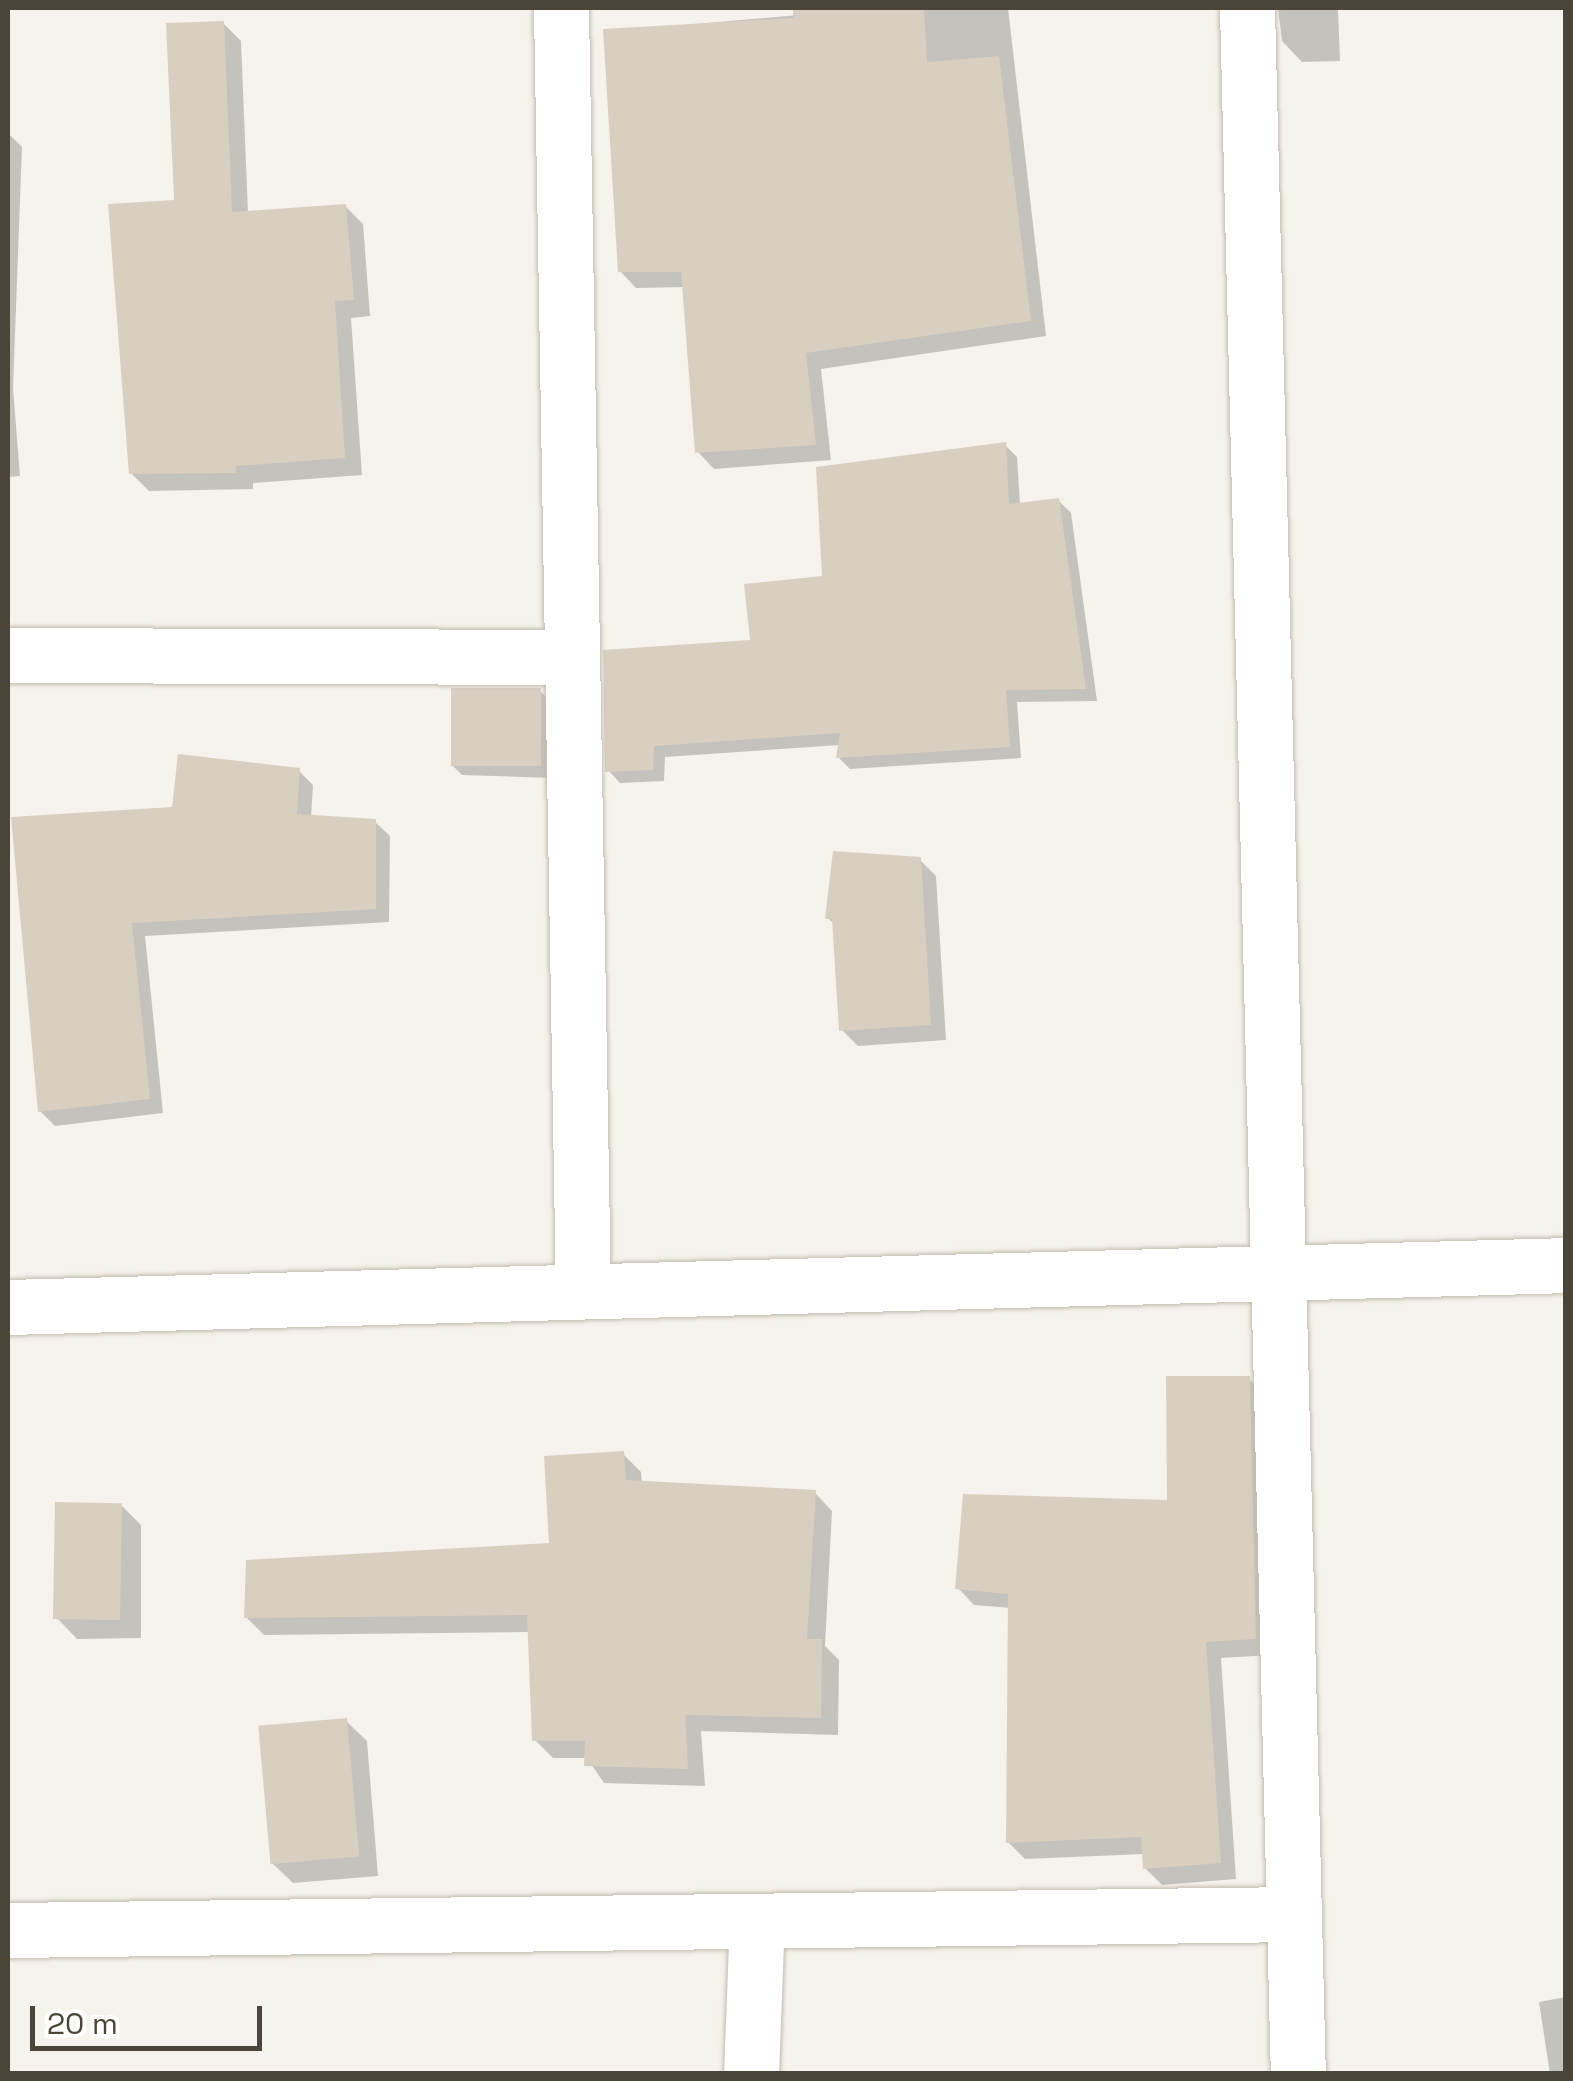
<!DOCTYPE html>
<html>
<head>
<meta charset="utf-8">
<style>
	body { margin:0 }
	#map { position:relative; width:1573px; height:2081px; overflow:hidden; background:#f6f3ec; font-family:"Space Grotesk",sans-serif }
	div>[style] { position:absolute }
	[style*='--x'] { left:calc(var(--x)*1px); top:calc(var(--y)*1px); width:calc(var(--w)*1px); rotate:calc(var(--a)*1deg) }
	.shadow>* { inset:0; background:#0003 }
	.building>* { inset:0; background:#d8cfc1; transform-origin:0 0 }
	.roads { filter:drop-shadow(0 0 2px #c2bbae) drop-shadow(0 0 2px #c2bbae) }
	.street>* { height:55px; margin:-27.5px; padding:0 27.5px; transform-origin:27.5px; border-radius:27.5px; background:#fff }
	span { translate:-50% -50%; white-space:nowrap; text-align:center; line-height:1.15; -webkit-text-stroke:10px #fff; paint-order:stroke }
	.frame { position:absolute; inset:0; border:10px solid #4b4439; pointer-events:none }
	.scale { position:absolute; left:30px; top:2006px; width:232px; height:45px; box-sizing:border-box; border:5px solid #4b4439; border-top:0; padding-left:12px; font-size:30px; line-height:35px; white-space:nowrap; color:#4b4439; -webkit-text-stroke:8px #fff; paint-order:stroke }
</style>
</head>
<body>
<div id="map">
	<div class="shadow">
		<i style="clip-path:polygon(878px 8px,1008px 8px,1046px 336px,821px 369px,831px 460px,714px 469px,698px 452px,685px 287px,636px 288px,620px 271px,605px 32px)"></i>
		<i style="clip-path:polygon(1278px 8px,1338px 8px,1340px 61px,1302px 62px,1282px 41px)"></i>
		<i style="clip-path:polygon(223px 23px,241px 41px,248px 213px,345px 206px,363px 224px,370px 316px,351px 318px,362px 475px,253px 483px,253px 489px,149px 491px,131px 473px,176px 202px)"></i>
		<i style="clip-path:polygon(8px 133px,22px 147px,13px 388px,20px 476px,8px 477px)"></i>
		<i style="clip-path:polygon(1005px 445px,1017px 457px,1020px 505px,1058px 500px,1071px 513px,1097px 701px,1017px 702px,1021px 758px,850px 769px,838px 757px,840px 745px,665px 757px,664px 781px,620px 783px,608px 770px,825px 578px)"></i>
		<i style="clip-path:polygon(540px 691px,550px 701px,552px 778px,462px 775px,452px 765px)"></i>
		<i style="clip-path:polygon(299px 771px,313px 785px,311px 818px,375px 822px,390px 836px,389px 922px,145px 936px,163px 1113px,55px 1126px,40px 1111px,174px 809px)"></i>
		<i style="clip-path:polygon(920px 860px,936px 876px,946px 1040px,858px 1046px,842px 1030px,835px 925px,828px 918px)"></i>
		<i style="clip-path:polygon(1248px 1378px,1265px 1395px,1272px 1655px,1221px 1658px,1236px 1879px,1162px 1885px,1145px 1868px,1144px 1854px,1025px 1859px,1008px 1842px,1011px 1608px,974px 1605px,958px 1588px,1169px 1503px)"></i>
		<i style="clip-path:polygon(623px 1454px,641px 1472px,642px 1483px,815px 1493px,832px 1511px,825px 1646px,839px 1660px,838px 1735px,701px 1731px,705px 1786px,604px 1783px,587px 1758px,553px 1758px,535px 1740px,530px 1632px,264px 1635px,246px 1617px,551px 1546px)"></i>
		<i style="clip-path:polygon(121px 1505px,141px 1525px,141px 1638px,77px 1639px,57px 1618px)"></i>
		<i style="clip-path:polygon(346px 1721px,367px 1741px,378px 1876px,293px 1883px,272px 1863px)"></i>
		<i style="clip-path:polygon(1566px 1997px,1566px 2074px,1550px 2074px,1539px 2002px)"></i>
	</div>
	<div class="building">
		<i style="clip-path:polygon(924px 8px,927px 62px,999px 56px,1031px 321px,806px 353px,816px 445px,695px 453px,681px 272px,618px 272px,603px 29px,793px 18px,793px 9px)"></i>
		<i style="clip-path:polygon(224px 21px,232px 212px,346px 204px,354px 300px,335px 301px,345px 458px,236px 466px,236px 473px,129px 474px,108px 204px,174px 200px,166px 23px)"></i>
		<i style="clip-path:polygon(1006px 442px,1009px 504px,1059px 498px,1086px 689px,1006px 690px,1010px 747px,836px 758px,840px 733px,654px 746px,653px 770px,605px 772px,603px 650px,750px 640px,744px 584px,822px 576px,816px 467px)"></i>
		<i style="left:451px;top:688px;width:90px;height:78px"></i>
		<i style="clip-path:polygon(178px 754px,300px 768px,297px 814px,376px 819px,376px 909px,132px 923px,150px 1099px,38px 1112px,11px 817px,172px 807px)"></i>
		<i style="clip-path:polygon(833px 851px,921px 857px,931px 1025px,839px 1031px,832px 919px,825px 919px)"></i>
		<i style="clip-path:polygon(1166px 1376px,1250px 1376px,1256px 1639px,1206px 1642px,1221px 1863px,1143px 1869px,1141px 1837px,1006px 1843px,1008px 1594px,955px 1589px,963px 1494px,1167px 1500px)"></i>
		<i style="clip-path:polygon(624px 1451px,626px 1480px,816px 1490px,807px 1639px,822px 1639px,821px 1718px,685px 1715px,688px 1769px,584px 1766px,585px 1741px,532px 1741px,527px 1615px,244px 1618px,246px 1560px,549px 1543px,544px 1456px)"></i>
		<i style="left:55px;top:1502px;width:67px;height:117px;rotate:1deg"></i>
		<i style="left:347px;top:1718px;width:139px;height:89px;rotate:85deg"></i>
	</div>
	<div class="roads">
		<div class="street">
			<i style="--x:561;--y:8;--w:1281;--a:89.02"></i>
			<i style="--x:1247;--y:8;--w:2067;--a:88.59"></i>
			<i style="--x:8;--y:655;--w:564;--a:0.2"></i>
			<i style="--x:8;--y:1307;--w:1559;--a:-1.54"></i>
			<i style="--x:8;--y:1930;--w:1286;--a:-0.71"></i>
			<i style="--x:751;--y:2074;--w:153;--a:-87.8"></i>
		</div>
	</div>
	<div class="frame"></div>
	<div class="scale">20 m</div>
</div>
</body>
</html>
